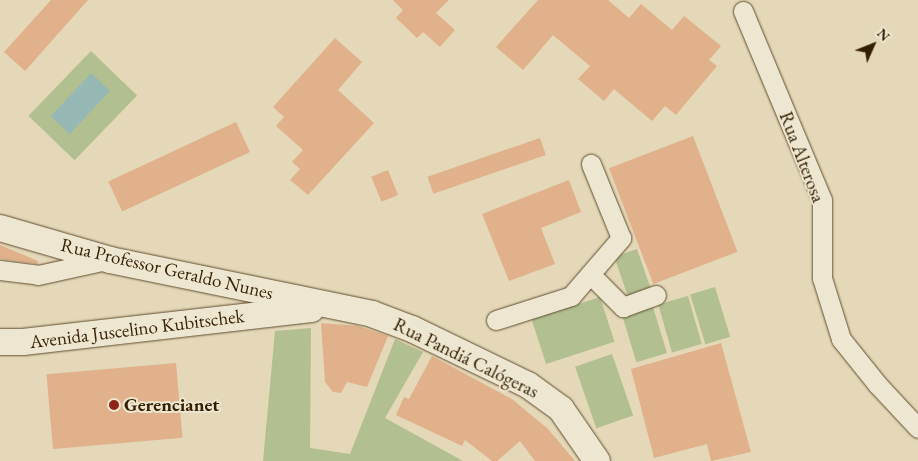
<!DOCTYPE html>
<html>
<head>
<meta charset="utf-8">
<style>
	body { margin:0 }
	#map { position:relative; width:918px; height:461px; overflow:hidden; background:#e4d8b8; font-family:"EB Garamond",serif }
	div>[style] { position:absolute }
	[style*='--x'] { left:calc(var(--x)*1px); top:calc(var(--y)*1px); width:calc(var(--w)*1px); rotate:calc(var(--a)*1deg) }
	.green>* { inset:0; background:#b1bf91; transform-origin:0 0 }
	.water>* { inset:0; background:#97b9b5; transform-origin:0 0 }
	.building>* { inset:0; background:#e0b18a; transform-origin:0 0 }
	.roads { filter:drop-shadow(0 0 1px #614d2f) drop-shadow(0 0 1px #614d2f) }
	.street>* { height:19px; margin:-9.5px; padding:0 9.5px; transform-origin:9.5px; border-radius:9.5px; background:#ede6d1 }
	.secondary>* { height:26px; margin:-13px; padding:0 13px; transform-origin:13px; border-radius:13px; background:#ede6d1 }
	.dots>* { width:14px; height:14px; translate:-50% -50%; box-sizing:border-box; border:2px solid #ede6d1; border-radius:50% }
	span { translate:-50% -50%; white-space:nowrap; text-align:center; line-height:1.15; -webkit-text-stroke:4px #ede6d1; paint-order:stroke }
	.street-label { font-size:19px; color:#351f01 }
	.poi-label { font-size:19px; color:#351f01; font-weight:700 }
	.left { translate:0 -50%; text-align:left }
	.north { position:absolute; left:848px; top:20px; width:50px; height:50px; -webkit-text-stroke:4px #ede6d1; paint-order:stroke; rotate:46deg; font-size:14px; font-weight:700; line-height:20px; text-align:center; color:#351f01 }
	.north::after { content:''; display:block; margin:auto; width:18px; height:22px; background:#351f01; clip-path:polygon(50% 0,100% 100%,50% 72%,0 100%) }
</style>
</head>
<body>
<div id="map">
	<div class="green">
		<i style="left:91px;top:51px;width:64px;height:90px;rotate:44deg"></i>
		<i style="left:637px;top:249px;width:46px;height:24px;rotate:71deg"></i>
		<i style="left:715px;top:287px;width:52px;height:26px;rotate:73deg"></i>
		<i style="left:688px;top:296px;width:50px;height:31px;rotate:74deg"></i>
		<i style="left:600px;top:297px;width:47px;height:72px;rotate:72deg"></i>
		<i style="left:653px;top:307px;width:48px;height:32px;rotate:73deg"></i>
		<i style="clip-path:polygon(311px 328px,310px 448px,350px 454px,395px 339px,423px 352px,385px 418px,463px 461px,263px 461px,275px 331px)"></i>
		<i style="left:612px;top:354px;width:65px;height:39px;rotate:71deg"></i>
	</div>
	<div class="water">
		<i style="left:91px;top:73px;width:26px;height:59px;rotate:43deg"></i>
	</div>
	<div class="building">
		<i style="clip-path:polygon(51px 0,88px 0,25px 71px,4px 52px)"></i>
		<i style="clip-path:polygon(393px 0,449px 0,436px 13px,455px 30px,440px 47px,423px 32px,417px 38px,396px 18px,403px 10px)"></i>
		<i style="clip-path:polygon(538px 0,608px 0,629px 18px,641px 4px,672px 30px,684px 16px,721px 46px,709px 60px,717px 66px,676px 115px,665px 106px,652px 121px,614px 89px,604px 101px,578px 79px,590px 66px,553px 35px,523px 70px,496px 47px)"></i>
		<i style="clip-path:polygon(335px 38px,362px 62px,338px 90px,374px 123px,308px 195px,290px 180px,300px 169px,292px 162px,303px 150px,276px 126px,284px 117px,273px 107px)"></i>
		<i style="left:236px;top:122px;width:33px;height:141px;rotate:65deg"></i>
		<i style="left:693px;top:136px;width:124px;height:90px;rotate:69deg"></i>
		<i style="left:540px;top:138px;width:18px;height:119px;rotate:71deg"></i>
		<i style="left:388px;top:170px;width:27px;height:18px;rotate:68deg"></i>
		<i style="clip-path:polygon(569px 180px,581px 212px,541px 228px,555px 264px,509px 281px,482px 214px)"></i>
		<i style="clip-path:polygon(0 245px,38px 261px,37px 264px,0 259px)"></i>
		<i style="clip-path:polygon(321px 323px,358px 326px,388px 336px,367px 387px,347px 382px,341px 393px,333px 392px,325px 382px)"></i>
		<i style="clip-path:polygon(721px 343px,751px 452px,711px 461px,707px 444px,654px 458px,631px 369px)"></i>
		<i style="clip-path:polygon(432px 356px,512px 399px,548px 429px,575px 461px,535px 461px,520px 441px,497px 461px,492px 461px,465px 440px,462px 446px,396px 415px,404px 397px,409px 399px)"></i>
		<i style="left:176px;top:363px;width:75px;height:130px;rotate:85deg"></i>
	</div>
	<div class="roads">
		<div class="street">
			<i style="--x:743;--y:11;--w:205;--a:67.3"></i>
			<i style="--x:822;--y:200;--w:78;--a:90"></i>
			<i style="--x:822;--y:278;--w:64;--a:72.7"></i>
			<i style="--x:841;--y:339;--w:58;--a:51.3"></i>
			<i style="--x:877;--y:384;--w:60;--a:47"></i>
			<i style="--x:0;--y:270;--w:38;--a:7"></i>
			<i style="--x:38;--y:275;--w:70;--a:-12.4"></i>
			<i style="--x:590;--y:274;--w:47;--a:45"></i>
			<i style="--x:623;--y:307;--w:35;--a:-20"></i>
			<i style="--x:496;--y:320;--w:79;--a:-17.7"></i>
			<i style="--x:571;--y:296;--w:77;--a:-49.2"></i>
			<i style="--x:621;--y:238;--w:80;--a:-112.1"></i>
		</div>
		<div class="secondary">
			<i style="--x:0;--y:228;--w:115;--a:16.2"></i>
			<i style="--x:110;--y:260;--w:268;--a:11.6"></i>
			<i style="--x:372;--y:314;--w:43;--a:20.6"></i>
			<i style="--x:412;--y:329;--w:129;--a:25.8"></i>
			<i style="--x:528;--y:385;--w:41;--a:36"></i>
			<i style="--x:561;--y:409;--w:63;--a:55.3"></i>
			<i style="--x:0;--y:342;--w:23;--a:0"></i>
			<i style="--x:23;--y:342;--w:290;--a:-6.5"></i>
		</div>
	</div>
	<div class="dots">
		<i style="left:114px;top:405px;background:#8f2418"></i>
	</div>
	<div class="street-label">
		<span style="left:802px;top:157px;rotate:69deg">Rua Alterosa</span>
		<span style="left:167px;top:269px;rotate:13deg">Rua Professor Geraldo Nunes</span>
		<span style="left:137px;top:329px;rotate:-7deg">Avenida Juscelino Kubitschek</span>
		<span style="left:466px;top:358px;rotate:26deg">Rua Pandiá Calógeras</span>
	</div>
	<div class="poi-label">
		<span class="left" style="left:124px;top:405px">Gerencianet</span>
	</div>
	<div class="north">N</div>
</div>
</body>
</html>
